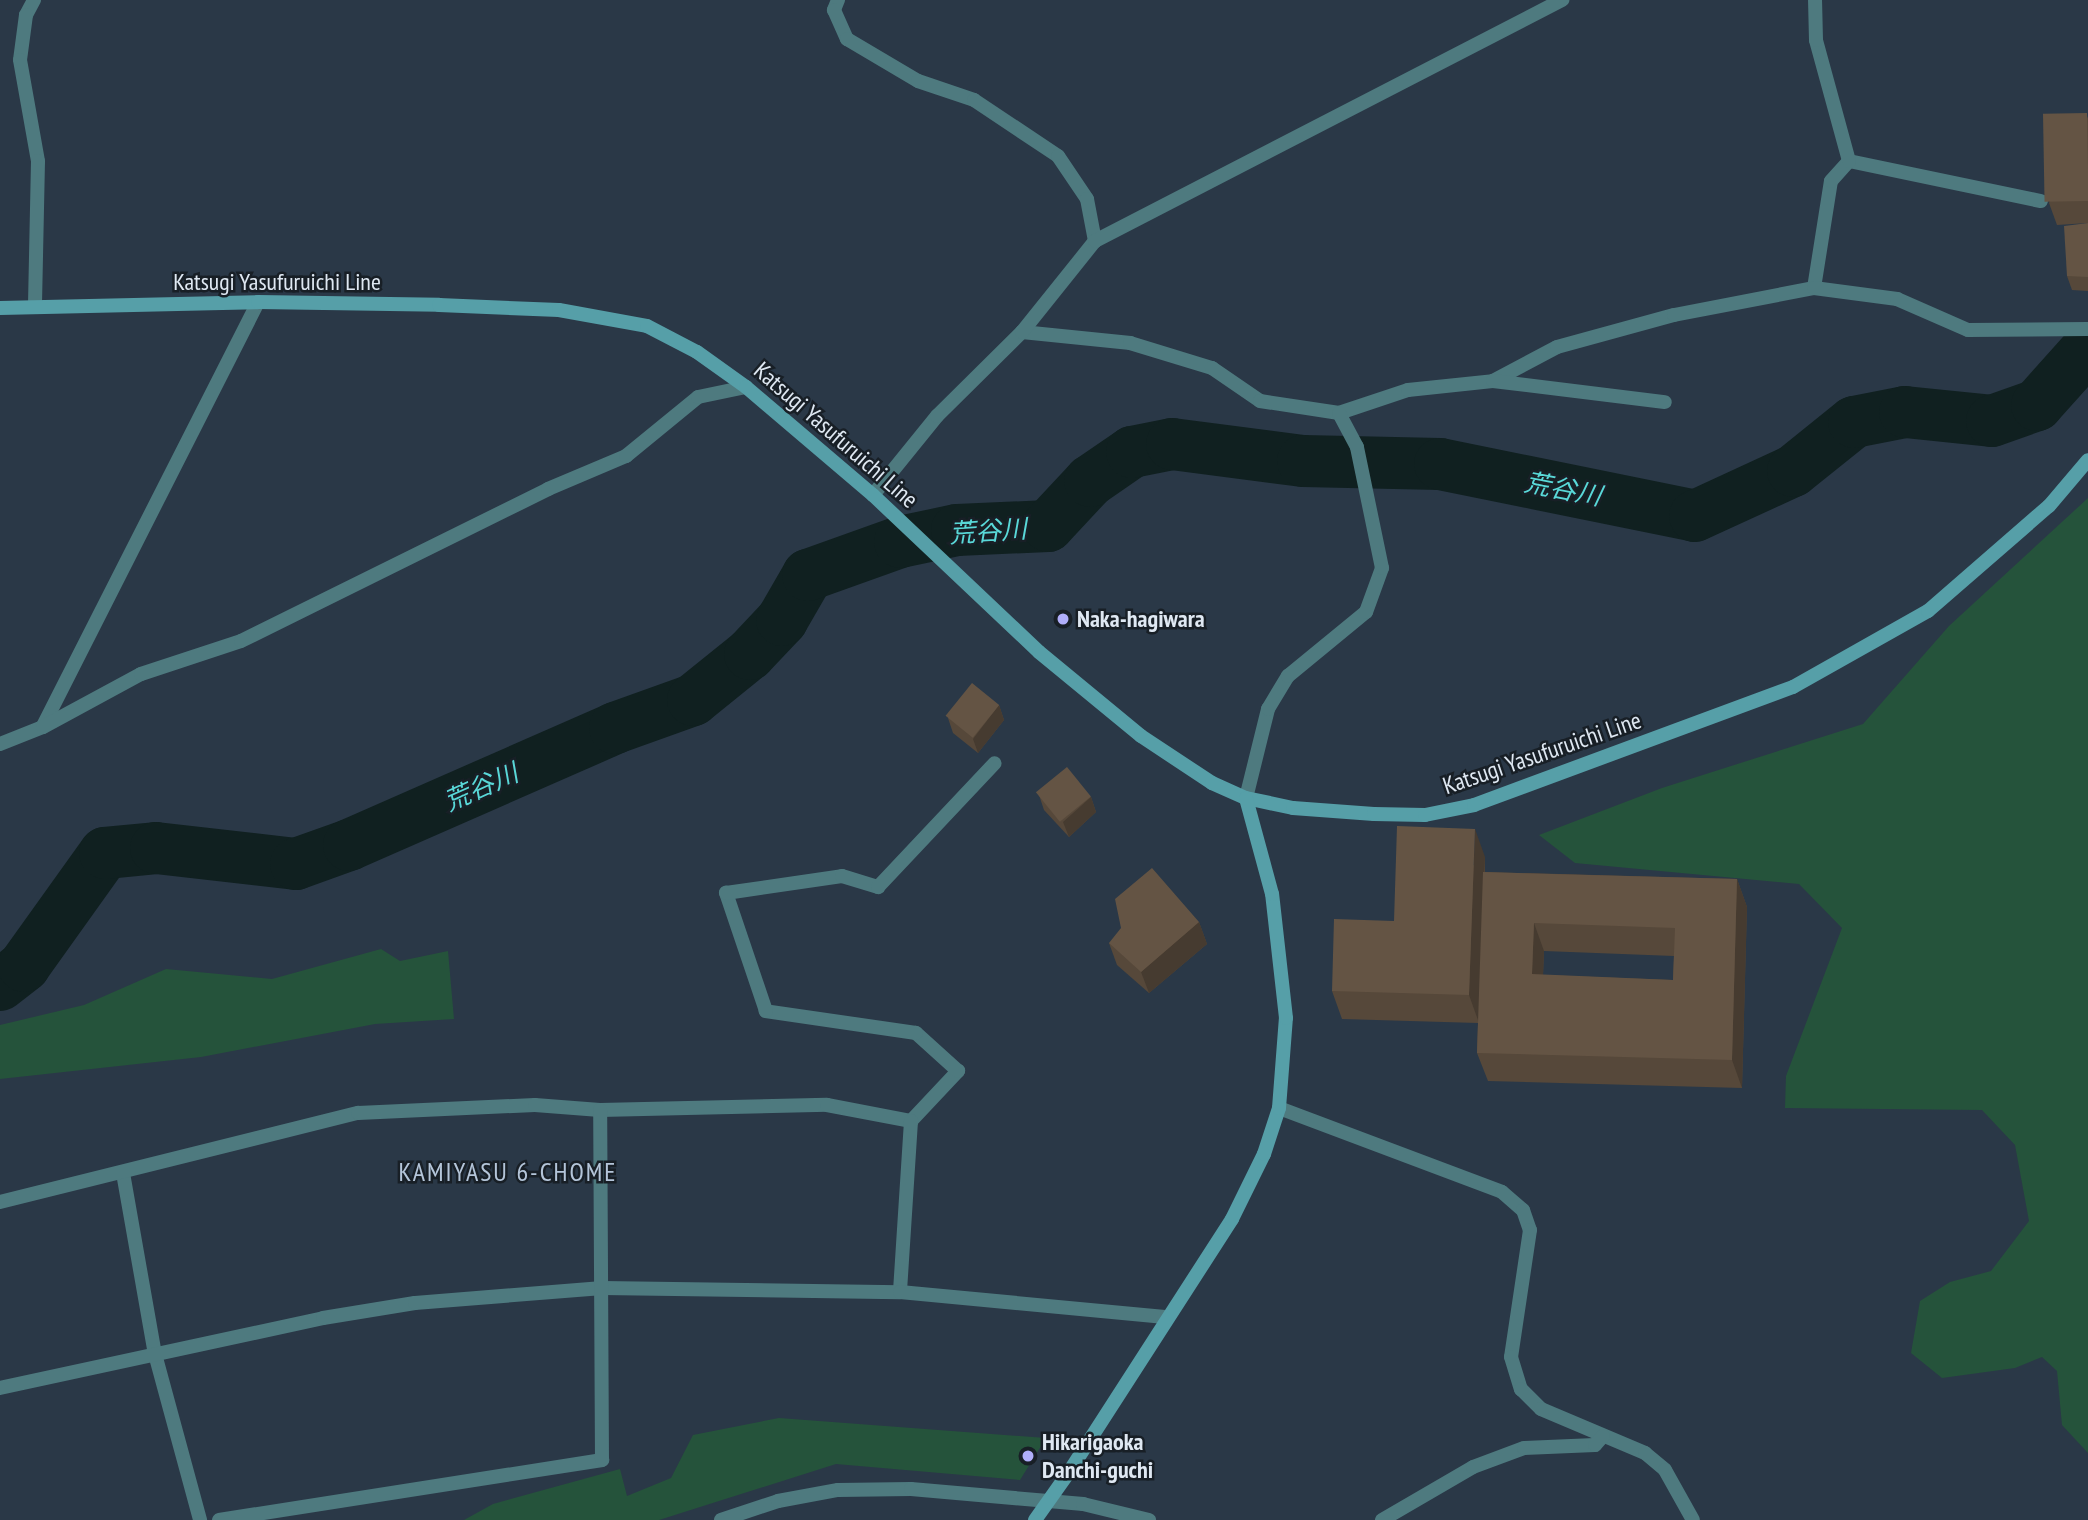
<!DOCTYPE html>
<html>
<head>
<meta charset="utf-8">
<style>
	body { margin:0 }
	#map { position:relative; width:2088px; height:1520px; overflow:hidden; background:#2a3847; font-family:"PT Sans Narrow","Noto Sans JP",sans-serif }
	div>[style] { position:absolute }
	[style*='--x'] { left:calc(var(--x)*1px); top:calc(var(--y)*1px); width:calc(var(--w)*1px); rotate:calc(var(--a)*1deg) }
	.green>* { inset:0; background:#25533b }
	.river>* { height:52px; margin:-26px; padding:0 26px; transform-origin:26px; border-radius:26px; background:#102020 }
	.street>* { height:14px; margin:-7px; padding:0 7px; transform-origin:7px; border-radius:7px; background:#4e7a7f }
	.secondary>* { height:14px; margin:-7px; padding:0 7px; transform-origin:7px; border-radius:7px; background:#569fa8 }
	.secondary-bridge>* { height:14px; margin:-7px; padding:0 7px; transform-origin:7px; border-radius:7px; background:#569fa8 }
	.wall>* { inset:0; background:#56483a }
	.shaded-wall>* { inset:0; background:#463b30 }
	.building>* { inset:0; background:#645444; transform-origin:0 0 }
	.dots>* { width:19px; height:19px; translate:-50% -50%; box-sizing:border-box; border:4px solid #181f26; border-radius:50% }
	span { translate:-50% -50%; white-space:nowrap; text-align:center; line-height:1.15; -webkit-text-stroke:5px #181f26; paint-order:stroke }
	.street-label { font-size:24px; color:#dfe8f2 }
	.poi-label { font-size:24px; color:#dfe8f2; font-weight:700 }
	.left { translate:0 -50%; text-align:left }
	.water-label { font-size:26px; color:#59d8d8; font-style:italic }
	.neighbourhood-label { font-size:26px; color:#b4c5d9; letter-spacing:2px }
</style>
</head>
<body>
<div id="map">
	<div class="green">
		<i style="clip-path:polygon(2088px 498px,2088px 1453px,2062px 1425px,2057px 1371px,2042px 1357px,2015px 1368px,1942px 1378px,1911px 1353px,1920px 1301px,1950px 1282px,1991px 1271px,2029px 1221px,2015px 1145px,1982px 1110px,1785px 1108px,1786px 1076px,1842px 928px,1799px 884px,1575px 863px,1539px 835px,1662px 788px,1863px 724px,1949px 626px)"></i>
		<i style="clip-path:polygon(381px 949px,400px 961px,448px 951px,454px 1019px,375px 1024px,201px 1057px,0 1079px,0 1025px,84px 1005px,166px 969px,272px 979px)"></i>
		<i style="clip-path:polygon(779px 1418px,1046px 1438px,1020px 1480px,836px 1464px,659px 1520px,464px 1520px,493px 1504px,620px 1469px,627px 1496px,671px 1478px,693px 1435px)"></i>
	</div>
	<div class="river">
		<i style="--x:0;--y:985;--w:31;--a:-38"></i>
		<i style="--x:24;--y:966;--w:139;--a:-54.4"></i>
		<i style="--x:105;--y:853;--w:51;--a:-5.6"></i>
		<i style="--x:156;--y:848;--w:141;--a:6.5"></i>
		<i style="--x:296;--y:864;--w:56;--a:-19.7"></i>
		<i style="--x:349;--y:845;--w:291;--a:-23.7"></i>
		<i style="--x:615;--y:728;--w:83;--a:-19.7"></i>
		<i style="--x:693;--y:700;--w:73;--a:-38.9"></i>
		<i style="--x:750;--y:654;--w:47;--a:-46.7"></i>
		<i style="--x:782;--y:620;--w:52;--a:-60"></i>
		<i style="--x:808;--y:575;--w:98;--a:-19.7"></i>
		<i style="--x:900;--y:542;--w:58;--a:-11.9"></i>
		<i style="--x:957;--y:530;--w:91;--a:-2.5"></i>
		<i style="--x:1048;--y:526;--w:62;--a:-47"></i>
		<i style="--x:1090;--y:481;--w:51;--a:-34.6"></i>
		<i style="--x:1132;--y:452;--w:41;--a:-11.3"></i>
		<i style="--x:1172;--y:444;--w:132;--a:7.4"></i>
		<i style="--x:1303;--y:461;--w:137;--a:1.3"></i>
		<i style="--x:1440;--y:464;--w:260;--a:11.5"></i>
		<i style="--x:1695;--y:516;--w:108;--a:-24.7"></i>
		<i style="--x:1793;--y:471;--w:78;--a:-38.8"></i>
		<i style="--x:1854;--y:422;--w:52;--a:-11.1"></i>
		<i style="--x:1905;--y:412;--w:87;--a:5.9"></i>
		<i style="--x:1992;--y:421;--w:48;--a:-19.6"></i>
		<i style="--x:2037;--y:405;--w:76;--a:-48.2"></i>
	</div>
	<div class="street">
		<i style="--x:34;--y:0;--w:17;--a:118"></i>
		<i style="--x:26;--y:15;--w:45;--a:97.6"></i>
		<i style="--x:20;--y:60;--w:103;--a:79.9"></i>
		<i style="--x:38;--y:161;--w:146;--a:91.2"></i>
		<i style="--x:838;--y:0;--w:11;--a:112"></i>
		<i style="--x:834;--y:10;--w:32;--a:66"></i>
		<i style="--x:847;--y:39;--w:82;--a:30.6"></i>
		<i style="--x:918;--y:81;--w:59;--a:18.7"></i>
		<i style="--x:974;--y:100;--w:101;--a:33.7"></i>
		<i style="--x:1058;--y:156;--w:52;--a:56"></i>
		<i style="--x:1087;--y:199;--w:43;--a:79.2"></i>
		<i style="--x:1849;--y:161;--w:196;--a:11.8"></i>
		<i style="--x:1814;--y:288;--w:108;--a:-81"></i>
		<i style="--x:1831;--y:181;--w:27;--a:-48"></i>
		<i style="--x:1849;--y:161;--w:125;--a:-105.3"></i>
		<i style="--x:1816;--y:40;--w:40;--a:-91.4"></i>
		<i style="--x:1022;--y:332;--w:109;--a:5.8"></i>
		<i style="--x:1130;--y:343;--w:86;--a:17"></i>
		<i style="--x:1212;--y:368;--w:58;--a:34.5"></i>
		<i style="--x:1260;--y:401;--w:80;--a:8.6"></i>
		<i style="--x:1339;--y:413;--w:73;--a:-18.4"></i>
		<i style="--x:1408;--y:390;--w:85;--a:-6"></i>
		<i style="--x:1493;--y:381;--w:72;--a:-28"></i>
		<i style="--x:1557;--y:347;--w:121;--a:-15.3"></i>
		<i style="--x:1674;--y:315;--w:143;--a:-10.9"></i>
		<i style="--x:1814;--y:288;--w:84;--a:7.5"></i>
		<i style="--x:1897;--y:299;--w:77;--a:23.6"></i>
		<i style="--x:1968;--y:330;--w:120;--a:-0.5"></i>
		<i style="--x:1493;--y:381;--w:173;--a:7"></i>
		<i style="--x:873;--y:495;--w:102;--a:-51"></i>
		<i style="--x:937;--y:416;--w:120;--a:-44.7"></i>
		<i style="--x:1022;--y:332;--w:117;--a:-51.3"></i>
		<i style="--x:1095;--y:241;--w:526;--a:-27.3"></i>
		<i style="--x:43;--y:726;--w:475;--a:-63.1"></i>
		<i style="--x:0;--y:744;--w:46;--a:-21.6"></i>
		<i style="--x:43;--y:727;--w:111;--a:-28.4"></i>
		<i style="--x:141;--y:674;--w:105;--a:-18.3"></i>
		<i style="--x:241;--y:641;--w:343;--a:-26.3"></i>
		<i style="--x:548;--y:489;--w:85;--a:-22.9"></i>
		<i style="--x:626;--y:456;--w:93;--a:-39.3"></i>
		<i style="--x:698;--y:397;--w:49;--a:-11.8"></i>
		<i style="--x:1246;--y:798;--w:92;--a:-76.1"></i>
		<i style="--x:1268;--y:709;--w:39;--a:-59"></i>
		<i style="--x:1288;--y:676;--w:101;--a:-39.4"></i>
		<i style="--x:1366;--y:612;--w:47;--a:-70"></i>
		<i style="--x:1382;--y:568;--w:124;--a:-101.7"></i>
		<i style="--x:1357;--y:447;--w:38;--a:-118"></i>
		<i style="--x:1279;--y:1108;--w:238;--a:20.6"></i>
		<i style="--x:1502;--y:1192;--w:28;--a:41"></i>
		<i style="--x:1523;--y:1210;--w:21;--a:71"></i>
		<i style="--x:1530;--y:1230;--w:128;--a:98.5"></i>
		<i style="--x:1511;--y:1357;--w:34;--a:73"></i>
		<i style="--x:1521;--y:1389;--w:28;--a:45"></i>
		<i style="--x:1541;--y:1409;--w:113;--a:22.9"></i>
		<i style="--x:1645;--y:1453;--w:26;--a:40"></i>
		<i style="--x:1665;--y:1470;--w:57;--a:60.8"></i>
		<i style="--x:911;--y:1121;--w:69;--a:-46.8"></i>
		<i style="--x:958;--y:1071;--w:57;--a:-137.9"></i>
		<i style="--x:916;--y:1033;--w:152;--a:-171.7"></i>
		<i style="--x:766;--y:1011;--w:125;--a:-108.7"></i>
		<i style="--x:726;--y:893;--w:117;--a:-8.3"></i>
		<i style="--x:842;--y:876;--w:38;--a:17"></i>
		<i style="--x:878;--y:887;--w:170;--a:-46.7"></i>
		<i style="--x:123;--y:1173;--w:184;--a:80"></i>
		<i style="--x:155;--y:1354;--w:172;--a:74.8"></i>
		<i style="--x:0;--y:1202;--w:369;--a:-14"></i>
		<i style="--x:358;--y:1113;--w:177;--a:-2.6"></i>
		<i style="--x:535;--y:1105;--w:65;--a:4.4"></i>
		<i style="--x:600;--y:1110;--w:227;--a:-1.3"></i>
		<i style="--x:827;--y:1105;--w:86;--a:10.8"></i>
		<i style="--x:911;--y:1121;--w:171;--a:93.7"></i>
		<i style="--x:0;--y:1388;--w:330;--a:-12.2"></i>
		<i style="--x:323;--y:1318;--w:93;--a:-9.3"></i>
		<i style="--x:415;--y:1303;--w:188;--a:-4.6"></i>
		<i style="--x:602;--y:1288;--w:298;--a:0.8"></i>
		<i style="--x:900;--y:1292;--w:266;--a:5.4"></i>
		<i style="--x:219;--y:1520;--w:388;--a:-8.9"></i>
		<i style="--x:602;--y:1460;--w:350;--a:-90.3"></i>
		<i style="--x:721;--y:1520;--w:60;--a:-18.4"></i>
		<i style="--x:778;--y:1501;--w:61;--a:-10.4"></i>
		<i style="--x:838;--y:1490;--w:73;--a:-0.8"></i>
		<i style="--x:911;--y:1489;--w:173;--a:5"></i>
		<i style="--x:1083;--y:1504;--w:68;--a:13.6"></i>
		<i style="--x:1382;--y:1520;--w:105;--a:-30.2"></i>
		<i style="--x:1473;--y:1467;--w:54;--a:-20.4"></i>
		<i style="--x:1524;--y:1448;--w:71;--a:-2.4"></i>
		<i style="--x:1595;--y:1445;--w:12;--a:-48"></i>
	</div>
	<div class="secondary">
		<i style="--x:0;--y:308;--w:258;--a:-1.3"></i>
		<i style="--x:258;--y:302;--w:181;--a:0.9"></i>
		<i style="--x:439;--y:305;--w:120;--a:2.4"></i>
		<i style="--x:559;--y:310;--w:89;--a:10.3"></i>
		<i style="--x:647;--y:326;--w:56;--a:27.5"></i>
		<i style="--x:697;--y:352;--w:60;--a:35.5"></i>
		<i style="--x:746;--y:387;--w:167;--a:40.4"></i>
		<i style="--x:873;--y:495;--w:228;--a:43.4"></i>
		<i style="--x:1039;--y:652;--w:132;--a:39.5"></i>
		<i style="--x:1141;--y:736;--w:85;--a:33.5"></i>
		<i style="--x:1212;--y:783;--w:37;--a:24"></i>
		<i style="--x:1246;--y:798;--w:48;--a:12"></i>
		<i style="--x:1293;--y:808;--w:81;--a:4.2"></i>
		<i style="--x:1374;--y:814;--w:51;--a:1.1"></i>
		<i style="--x:1425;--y:815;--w:50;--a:-11.5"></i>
		<i style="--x:1474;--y:805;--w:340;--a:-20.3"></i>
		<i style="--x:1793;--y:687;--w:155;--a:-29.4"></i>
		<i style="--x:1928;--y:611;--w:160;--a:-41"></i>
		<i style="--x:2049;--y:506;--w:60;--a:-49.7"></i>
		<i style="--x:1069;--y:1472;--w:301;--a:-57.2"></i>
		<i style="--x:1232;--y:1219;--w:72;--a:-63.8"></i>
		<i style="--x:1264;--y:1154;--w:48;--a:-71.9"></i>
		<i style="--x:1279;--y:1108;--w:90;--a:-85.6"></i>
		<i style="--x:1286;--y:1018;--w:125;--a:-96.4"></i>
		<i style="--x:1272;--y:894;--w:99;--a:-105.2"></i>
	</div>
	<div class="secondary-bridge">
		<i style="--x:1035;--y:1520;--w:59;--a:-54.7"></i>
	</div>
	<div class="wall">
		<i style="clip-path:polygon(2088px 116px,2088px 223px,2057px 225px,2049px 203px)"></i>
		<i style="clip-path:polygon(2088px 223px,2088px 291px,2072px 290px,2067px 276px)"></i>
		<i style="clip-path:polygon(999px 705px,1004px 720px,978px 753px,953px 733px,948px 718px)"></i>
		<i style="clip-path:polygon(1039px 795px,1091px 797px,1096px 812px,1069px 837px,1044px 810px)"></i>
		<i style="clip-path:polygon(evenodd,1485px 857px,1485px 872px,1737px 879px,1747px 907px,1742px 1088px,1488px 1081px,1477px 1053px,1478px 1023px,1342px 1019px,1332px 991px,1394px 921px,1485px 857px,1544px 951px,1674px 956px,1673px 980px,1543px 975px,1544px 951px)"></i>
		<i style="clip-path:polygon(1199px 922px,1207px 944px,1149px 993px,1117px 965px,1109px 943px)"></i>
	</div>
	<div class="shaded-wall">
		<i style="clip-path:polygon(999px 705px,1004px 720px,978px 753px,973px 739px)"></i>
		<i style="clip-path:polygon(1091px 797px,1096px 812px,1069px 837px,1063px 822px)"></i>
		<i style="clip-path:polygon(1475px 829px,1485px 857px,1479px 1023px,1469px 995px)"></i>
		<i style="clip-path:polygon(1737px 879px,1747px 907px,1742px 1088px,1732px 1060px)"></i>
		<i style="clip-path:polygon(1199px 922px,1207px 944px,1149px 993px,1141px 972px)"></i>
		<i style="clip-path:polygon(1534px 923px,1544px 951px,1542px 1002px,1532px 974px)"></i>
	</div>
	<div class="building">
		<i style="left:2087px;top:113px;width:88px;height:44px;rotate:89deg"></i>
		<i style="clip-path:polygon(2088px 223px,2088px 277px,2067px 276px,2064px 226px)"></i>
		<i style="left:972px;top:683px;width:35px;height:42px;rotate:39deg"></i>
		<i style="left:1067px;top:767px;width:38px;height:40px;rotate:51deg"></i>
		<i style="clip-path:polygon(1397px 826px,1475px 829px,1469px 995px,1332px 991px,1334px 919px,1394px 921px)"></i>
		<i style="clip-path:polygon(1152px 868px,1199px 922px,1141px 972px,1109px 943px,1121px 928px,1115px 899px)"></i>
		<i style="clip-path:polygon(evenodd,1483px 872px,1737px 879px,1732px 1060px,1477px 1053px,1483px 872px,1534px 923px,1675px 928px,1673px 980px,1532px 974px,1534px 923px)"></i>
	</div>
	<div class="dots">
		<i style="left:1063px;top:619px;background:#b0aefa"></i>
		<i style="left:1028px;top:1456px;background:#b0aefa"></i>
	</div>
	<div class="street-label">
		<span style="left:277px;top:282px">Katsugi Yasufuruichi Line</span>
		<span style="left:836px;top:435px;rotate:41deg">Katsugi Yasufuruichi Line</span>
		<span style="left:1542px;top:753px;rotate:-19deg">Katsugi Yasufuruichi Line</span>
	</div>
	<div class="poi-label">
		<span class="left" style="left:1077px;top:619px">Naka-hagiwara</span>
		<span class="left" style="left:1042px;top:1456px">Hikarigaoka<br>Danchi-guchi</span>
	</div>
	<div class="water-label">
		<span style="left:1563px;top:489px;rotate:11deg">荒谷川</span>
		<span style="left:988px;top:531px;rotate:-4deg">荒谷川</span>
		<span style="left:481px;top:787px;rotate:-24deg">荒谷川</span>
	</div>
	<div class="neighbourhood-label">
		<span style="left:508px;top:1172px">KAMIYASU 6-CHOME</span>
	</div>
</div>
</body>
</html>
